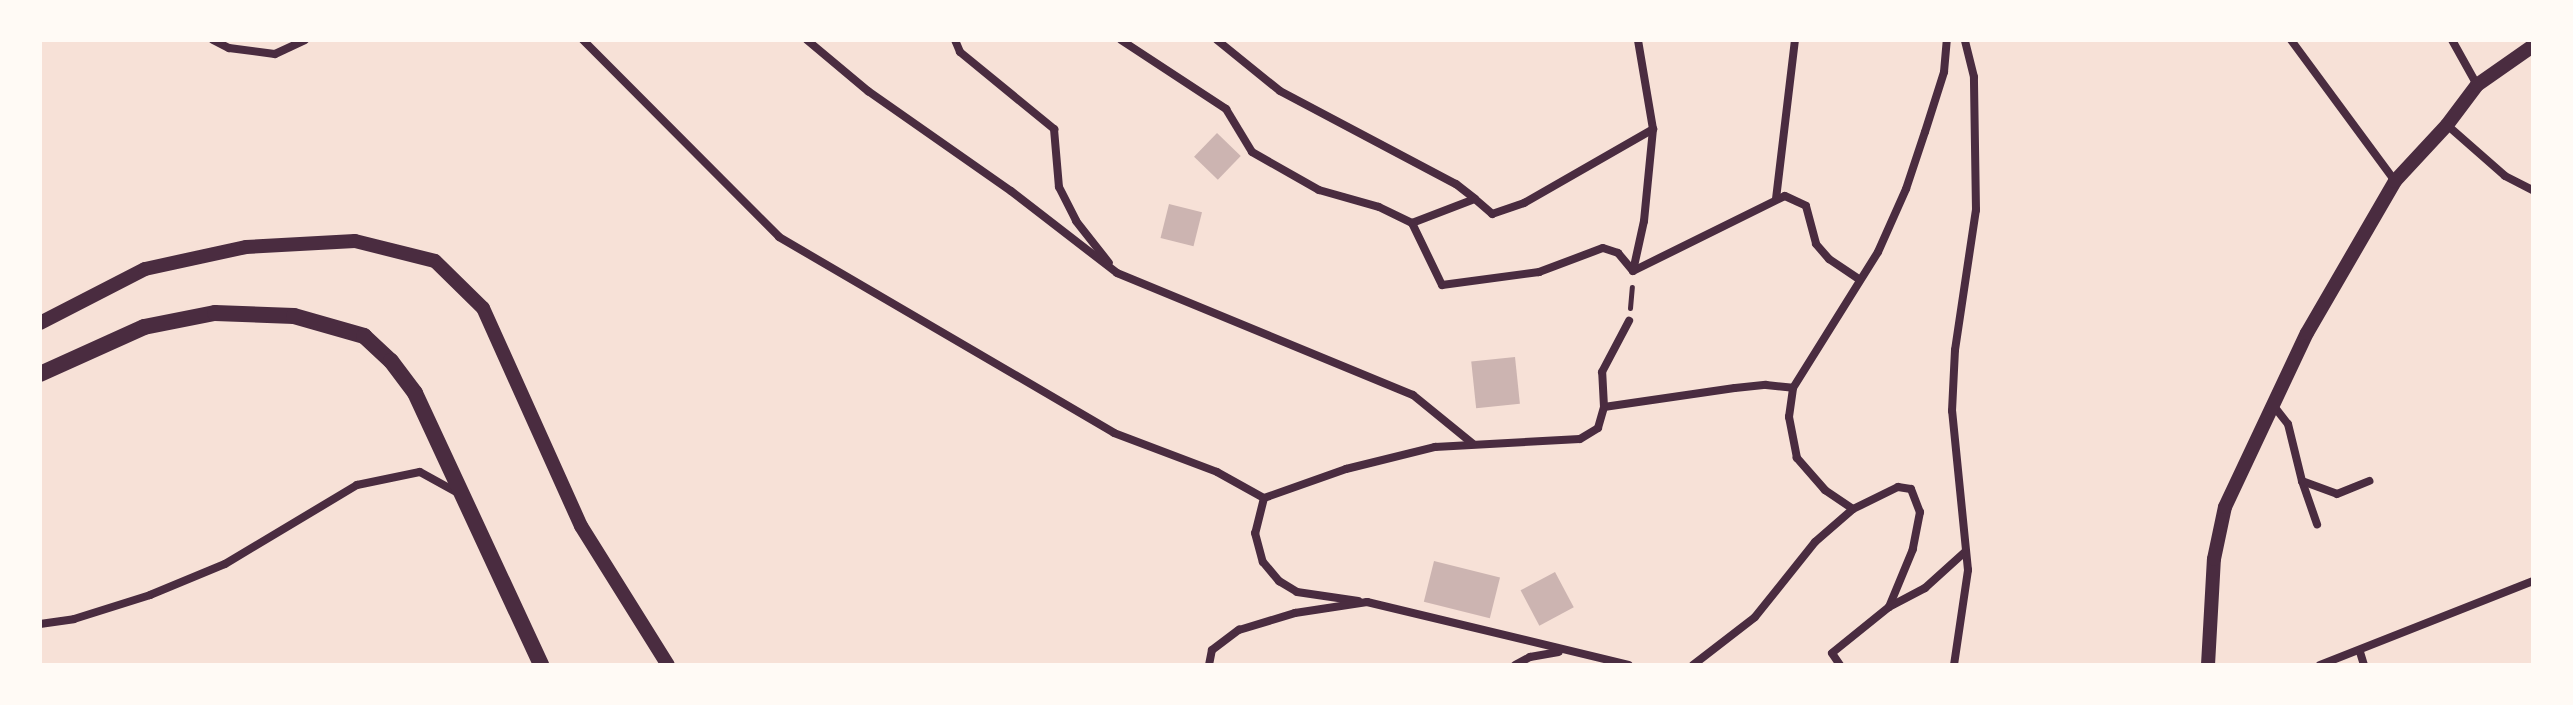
<!DOCTYPE html>
<html>
<head>
<meta charset="utf-8">
<style>
	body { margin:0 }
	#map { position:relative; width:2573px; height:705px; overflow:hidden; background:#f7e1d7; font-family:Lato,sans-serif }
	div>[style] { position:absolute }
	[style*='--x'] { left:calc(var(--x)*1px); top:calc(var(--y)*1px); width:calc(var(--w)*1px); rotate:calc(var(--a)*1deg) }
	.building>* { inset:0; background:#ccb4b1; transform-origin:0 0 }
	.path>* { height:5px; margin:-2.5px; padding:0 2.5px; transform-origin:2.5px; border-radius:2.5px; background:#4a2c40 }
	.minor>* { height:8px; margin:-4px; padding:0 4px; transform-origin:4px; border-radius:4px; background:#4a2c40 }
	.tertiary>* { height:14px; margin:-7px; padding:0 7px; transform-origin:7px; border-radius:7px; background:#4a2c40 }
	.secondary>* { height:16px; margin:-8px; padding:0 8px; transform-origin:8px; border-radius:8px; background:#4a2c40 }
	span { translate:-50% -50%; white-space:nowrap; text-align:center; line-height:1.15; -webkit-text-stroke:6px #fffaf5; paint-order:stroke }
	.frame { position:absolute; inset:0; border:42px solid #fffaf5; pointer-events:none }
</style>
</head>
<body>
<div id="map">
	<div class="building">
		<i style="left:1217px;top:133px;width:33px;height:33px;rotate:44deg"></i>
		<i style="left:1169px;top:204px;width:34px;height:35px;rotate:14deg"></i>
		<i style="left:1515px;top:357px;width:47px;height:44px;rotate:84deg"></i>
		<i style="left:1434px;top:561px;width:68px;height:42px;rotate:14deg"></i>
		<i style="left:1555px;top:572px;width:40px;height:39px;rotate:62deg"></i>
	</div>
	<div class="path">
		<i style="--x:1630;--y:308;--w:21;--a:-85"></i>
	</div>
	<div class="minor">
		<i style="--x:213;--y:40;--w:18;--a:27"></i>
		<i style="--x:229;--y:48;--w:46;--a:7.4"></i>
		<i style="--x:275;--y:54;--w:33;--a:-25"></i>
		<i style="--x:583;--y:40;--w:278;--a:45.1"></i>
		<i style="--x:779;--y:237;--w:388;--a:30.3"></i>
		<i style="--x:1114;--y:433;--w:110;--a:20.7"></i>
		<i style="--x:1217;--y:472;--w:54;--a:29"></i>
		<i style="--x:1264;--y:498;--w:87;--a:-19.5"></i>
		<i style="--x:1346;--y:469;--w:92;--a:-13.9"></i>
		<i style="--x:1435;--y:447;--w:145;--a:-3.2"></i>
		<i style="--x:1580;--y:439;--w:21;--a:-31"></i>
		<i style="--x:1598;--y:428;--w:22;--a:-74"></i>
		<i style="--x:1604;--y:407;--w:132;--a:-8.3"></i>
		<i style="--x:1735;--y:388;--w:31;--a:-6"></i>
		<i style="--x:1766;--y:385;--w:27;--a:6"></i>
		<i style="--x:807;--y:40;--w:80;--a:39.9"></i>
		<i style="--x:868;--y:91;--w:174;--a:35"></i>
		<i style="--x:1011;--y:191;--w:134;--a:37.7"></i>
		<i style="--x:1117;--y:273;--w:320;--a:22.4"></i>
		<i style="--x:1413;--y:395;--w:77;--a:39.2"></i>
		<i style="--x:955;--y:40;--w:13;--a:67"></i>
		<i style="--x:960;--y:52;--w:122;--a:39.3"></i>
		<i style="--x:1054;--y:129;--w:58;--a:85.1"></i>
		<i style="--x:1059;--y:187;--w:38;--a:63"></i>
		<i style="--x:1076;--y:221;--w:53;--a:51.8"></i>
		<i style="--x:1121;--y:40;--w:126;--a:33.3"></i>
		<i style="--x:1226;--y:109;--w:50;--a:58.8"></i>
		<i style="--x:1252;--y:152;--w:77;--a:29.6"></i>
		<i style="--x:1319;--y:190;--w:62;--a:15.8"></i>
		<i style="--x:1379;--y:207;--w:37;--a:26"></i>
		<i style="--x:1412;--y:223;--w:69;--a:64.2"></i>
		<i style="--x:1442;--y:285;--w:98;--a:-7.6"></i>
		<i style="--x:1539;--y:272;--w:68;--a:-20.6"></i>
		<i style="--x:1603;--y:248;--w:16;--a:18"></i>
		<i style="--x:1618;--y:253;--w:23;--a:50"></i>
		<i style="--x:1633;--y:271;--w:169;--a:-26.3"></i>
		<i style="--x:1785;--y:196;--w:23;--a:25"></i>
		<i style="--x:1806;--y:206;--w:39;--a:75"></i>
		<i style="--x:1816;--y:244;--w:20;--a:49"></i>
		<i style="--x:1829;--y:259;--w:37;--a:34"></i>
		<i style="--x:1217;--y:40;--w:81;--a:39"></i>
		<i style="--x:1280;--y:91;--w:199;--a:27.9"></i>
		<i style="--x:1456;--y:184;--w:24;--a:38"></i>
		<i style="--x:2291;--y:40;--w:175;--a:53.6"></i>
		<i style="--x:2452;--y:40;--w:51;--a:60.9"></i>
		<i style="--x:2447;--y:125;--w:77;--a:41.3"></i>
		<i style="--x:2505;--y:176;--w:31;--a:27"></i>
		<i style="--x:1776;--y:199;--w:160;--a:-83.2"></i>
		<i style="--x:1412;--y:223;--w:67;--a:-20.9"></i>
		<i style="--x:1475;--y:199;--w:23;--a:41"></i>
		<i style="--x:1492;--y:214;--w:34;--a:-19"></i>
		<i style="--x:1524;--y:203;--w:149;--a:-29.8"></i>
		<i style="--x:1633;--y:271;--w:51;--a:-77.6"></i>
		<i style="--x:1644;--y:221;--w:92;--a:-84.4"></i>
		<i style="--x:1653;--y:129;--w:90;--a:-99.6"></i>
		<i style="--x:2273;--y:405;--w:24;--a:52"></i>
		<i style="--x:2288;--y:424;--w:59;--a:76.2"></i>
		<i style="--x:2302;--y:481;--w:46;--a:70.8"></i>
		<i style="--x:1604;--y:407;--w:35;--a:-93"></i>
		<i style="--x:1602;--y:372;--w:58;--a:-62.1"></i>
		<i style="--x:2302;--y:481;--w:37;--a:20"></i>
		<i style="--x:2337;--y:494;--w:35;--a:-22"></i>
		<i style="--x:1264;--y:498;--w:36;--a:104"></i>
		<i style="--x:1255;--y:533;--w:30;--a:75"></i>
		<i style="--x:1263;--y:562;--w:25;--a:50"></i>
		<i style="--x:1279;--y:581;--w:21;--a:31"></i>
		<i style="--x:1297;--y:592;--w:62;--a:8.4"></i>
		<i style="--x:1853;--y:509;--w:34;--a:-146"></i>
		<i style="--x:1825;--y:490;--w:43;--a:-131.2"></i>
		<i style="--x:1797;--y:458;--w:42;--a:-101"></i>
		<i style="--x:1789;--y:417;--w:29;--a:-82"></i>
		<i style="--x:1793;--y:388;--w:160;--a:-58"></i>
		<i style="--x:1878;--y:252;--w:69;--a:-66"></i>
		<i style="--x:1906;--y:189;--w:60;--a:-71.6"></i>
		<i style="--x:1925;--y:132;--w:63;--a:-72.4"></i>
		<i style="--x:1944;--y:72;--w:32;--a:-85"></i>
		<i style="--x:40;--y:624;--w:34;--a:-8"></i>
		<i style="--x:74;--y:619;--w:80;--a:-17.5"></i>
		<i style="--x:150;--y:595;--w:81;--a:-22.5"></i>
		<i style="--x:225;--y:564;--w:154;--a:-30.9"></i>
		<i style="--x:357;--y:485;--w:64;--a:-11.7"></i>
		<i style="--x:420;--y:472;--w:46;--a:28.8"></i>
		<i style="--x:2360;--y:652;--w:14;--a:73"></i>
		<i style="--x:1209;--y:665;--w:15;--a:-79"></i>
		<i style="--x:1212;--y:650;--w:34;--a:-37"></i>
		<i style="--x:1239;--y:630;--w:59;--a:-16.9"></i>
		<i style="--x:1295;--y:613;--w:73;--a:-8.7"></i>
		<i style="--x:1367;--y:602;--w:269;--a:13.5"></i>
		<i style="--x:1515;--y:665;--w:17;--a:-28"></i>
		<i style="--x:1530;--y:657;--w:29;--a:-10"></i>
		<i style="--x:1693;--y:665;--w:78;--a:-37.7"></i>
		<i style="--x:1755;--y:617;--w:96;--a:-51.3"></i>
		<i style="--x:1815;--y:542;--w:50;--a:-41"></i>
		<i style="--x:1853;--y:509;--w:50;--a:-26.1"></i>
		<i style="--x:1898;--y:487;--w:13;--a:9"></i>
		<i style="--x:1911;--y:489;--w:25;--a:69"></i>
		<i style="--x:1920;--y:512;--w:38;--a:101"></i>
		<i style="--x:1913;--y:549;--w:63;--a:112.5"></i>
		<i style="--x:1840;--y:665;--w:14;--a:-124"></i>
		<i style="--x:1832;--y:653;--w:73;--a:-38.9"></i>
		<i style="--x:1889;--y:607;--w:41;--a:-27.8"></i>
		<i style="--x:1925;--y:588;--w:55;--a:-42.1"></i>
		<i style="--x:1954;--y:665;--w:96;--a:-81.6"></i>
		<i style="--x:1968;--y:570;--w:160;--a:-95.7"></i>
		<i style="--x:1952;--y:411;--w:61;--a:-87.2"></i>
		<i style="--x:1955;--y:350;--w:142;--a:-81.5"></i>
		<i style="--x:1976;--y:210;--w:133;--a:-90.9"></i>
		<i style="--x:1974;--y:77;--w:38;--a:-104"></i>
		<i style="--x:2320;--y:665;--w:229;--a:-21.5"></i>
	</div>
	<div class="tertiary">
		<i style="--x:40;--y:323;--w:118;--a:-27.2"></i>
		<i style="--x:145;--y:269;--w:103;--a:-12.3"></i>
		<i style="--x:246;--y:247;--w:109;--a:-3.2"></i>
		<i style="--x:355;--y:241;--w:82;--a:14"></i>
		<i style="--x:435;--y:261;--w:67;--a:44.4"></i>
		<i style="--x:483;--y:308;--w:239;--a:65.8"></i>
		<i style="--x:581;--y:526;--w:164;--a:58"></i>
		<i style="--x:2208;--y:665;--w:106;--a:-86.8"></i>
		<i style="--x:2214;--y:559;--w:53;--a:-78.1"></i>
		<i style="--x:2225;--y:507;--w:192;--a:-64.8"></i>
		<i style="--x:2307;--y:333;--w:176;--a:-59.9"></i>
		<i style="--x:2395;--y:181;--w:76;--a:-47.1"></i>
		<i style="--x:2447;--y:125;--w:50;--a:-53.1"></i>
		<i style="--x:2477;--y:85;--w:68;--a:-34.9"></i>
	</div>
	<div class="secondary">
		<i style="--x:40;--y:374;--w:114;--a:-24.3"></i>
		<i style="--x:144;--y:327;--w:72;--a:-11.2"></i>
		<i style="--x:215;--y:313;--w:79;--a:2.2"></i>
		<i style="--x:294;--y:316;--w:73;--a:15.9"></i>
		<i style="--x:364;--y:336;--w:37;--a:43"></i>
		<i style="--x:391;--y:361;--w:40;--a:53"></i>
		<i style="--x:415;--y:393;--w:300;--a:65.1"></i>
	</div>
	<div class="frame"></div>
</div>
</body>
</html>
